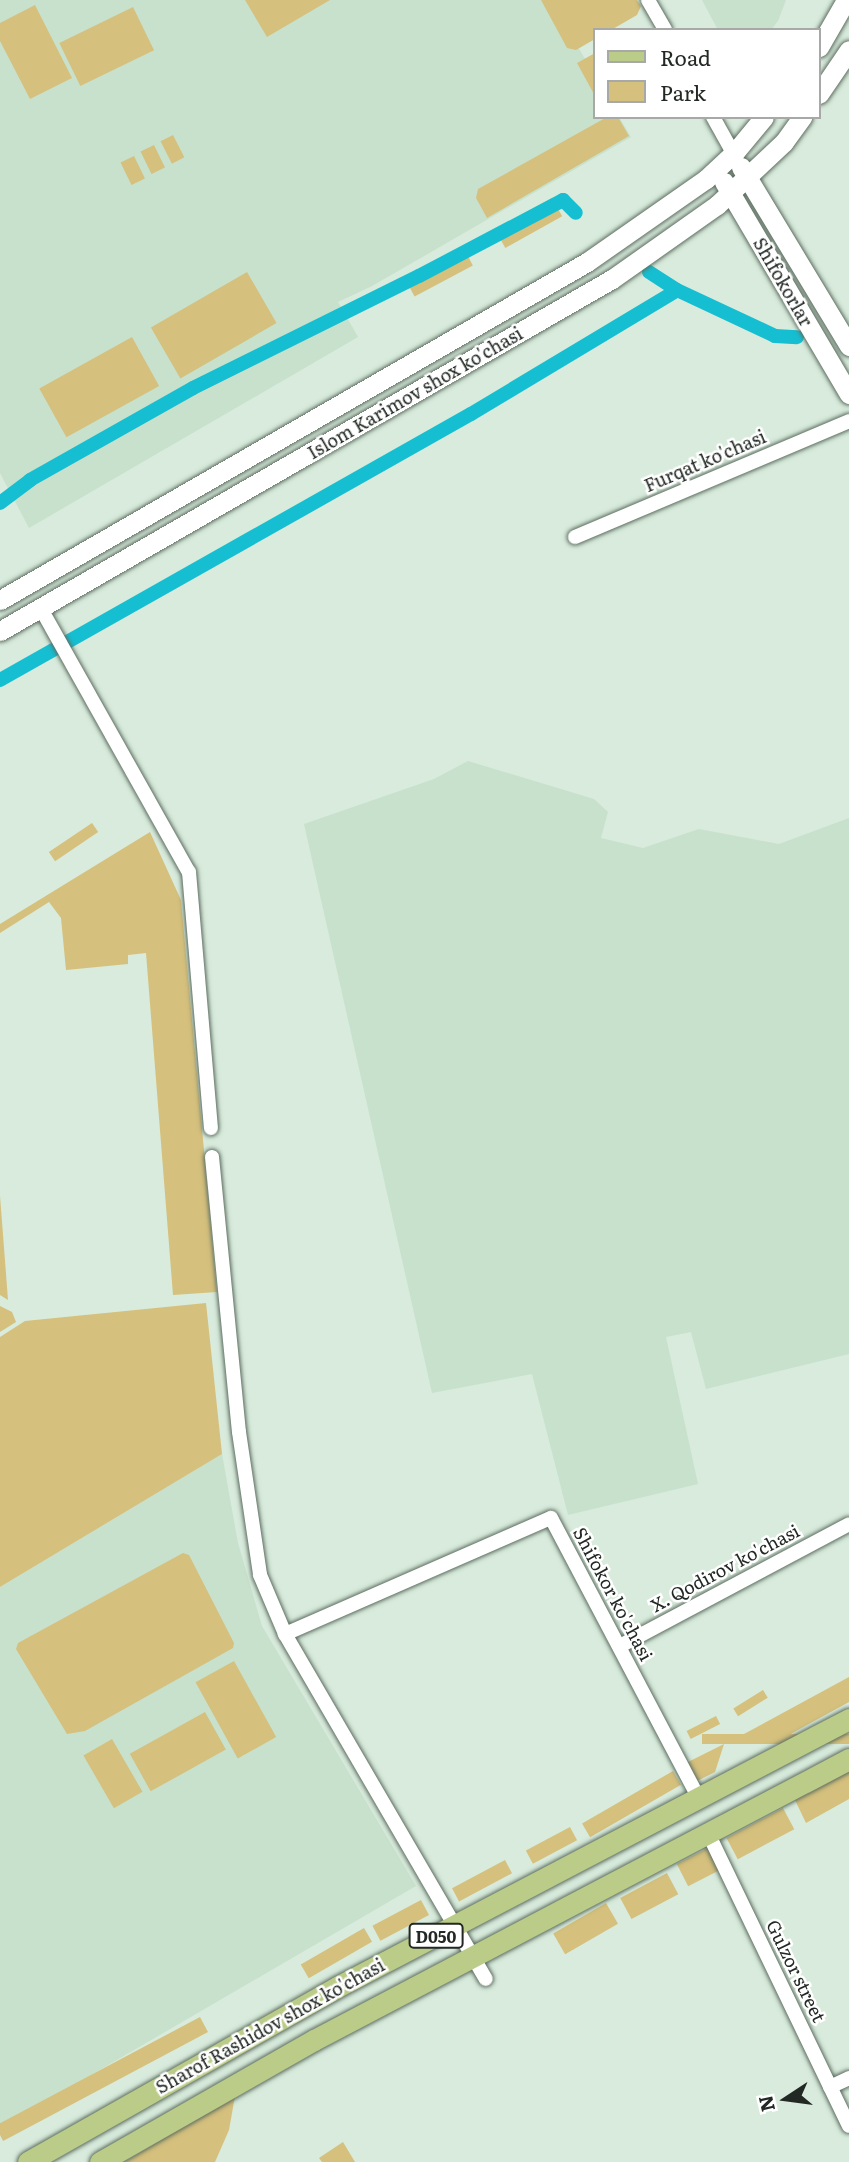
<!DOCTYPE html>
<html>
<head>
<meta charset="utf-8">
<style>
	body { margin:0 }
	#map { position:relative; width:849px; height:2162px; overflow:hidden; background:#d8ebdc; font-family:Literata,serif }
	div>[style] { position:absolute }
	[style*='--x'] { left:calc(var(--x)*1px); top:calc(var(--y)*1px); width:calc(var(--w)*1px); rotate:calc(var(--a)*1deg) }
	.built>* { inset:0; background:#c8e1cd }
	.green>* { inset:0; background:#d5c07d; transform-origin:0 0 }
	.canal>* { height:14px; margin:-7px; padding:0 7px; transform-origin:7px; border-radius:7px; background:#16bed1 }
	.roads { filter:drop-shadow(0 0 2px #5c6d60) drop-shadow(0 0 2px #5c6d60) }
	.minor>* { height:14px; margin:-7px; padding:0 7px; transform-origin:7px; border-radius:7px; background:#fff }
	.secondary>* { height:19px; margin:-9.5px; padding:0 9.5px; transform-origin:9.5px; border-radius:9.5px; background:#fff }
	.primary>* { height:21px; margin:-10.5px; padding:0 10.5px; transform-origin:10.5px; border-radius:10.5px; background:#bbcb88 }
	span { translate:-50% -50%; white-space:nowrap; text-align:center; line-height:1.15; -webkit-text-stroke:5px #fff; paint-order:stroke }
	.shield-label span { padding:2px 5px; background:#fff; border:2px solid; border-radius:5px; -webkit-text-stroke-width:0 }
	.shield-label { font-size:16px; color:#222924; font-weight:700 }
	.street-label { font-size:18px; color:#222924 }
	.legend { position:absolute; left:593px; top:28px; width:228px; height:91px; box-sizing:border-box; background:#fff; border:2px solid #a7a9a7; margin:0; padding:9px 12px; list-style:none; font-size:21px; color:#222924 }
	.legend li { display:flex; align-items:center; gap:14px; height:35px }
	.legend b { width:35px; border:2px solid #a7a9a7 }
	.north { position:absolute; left:751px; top:2064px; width:70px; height:70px; -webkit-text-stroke:5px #fff; paint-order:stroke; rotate:257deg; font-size:19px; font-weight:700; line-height:28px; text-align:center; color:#222924 }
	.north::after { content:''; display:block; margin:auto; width:24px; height:32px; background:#222924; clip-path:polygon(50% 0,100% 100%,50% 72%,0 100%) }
</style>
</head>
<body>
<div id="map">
	<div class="built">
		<i style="clip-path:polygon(0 0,552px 0,595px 77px,595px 117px,619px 117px,631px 137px,372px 286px,338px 302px,358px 337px,29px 528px,0 473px)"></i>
		<i style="clip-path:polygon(702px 0,786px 0,778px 21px,771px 30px,718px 30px)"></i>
		<i style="clip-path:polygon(468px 761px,594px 799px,608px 812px,601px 838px,643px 848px,699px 829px,779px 844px,849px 818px,849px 1354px,706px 1389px,691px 1332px,666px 1337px,698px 1484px,568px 1515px,532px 1374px,432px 1393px,304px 824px,434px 779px)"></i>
		<i style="clip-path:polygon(222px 1454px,238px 1543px,262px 1626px,416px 1886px,0 2128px,0 1587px)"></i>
	</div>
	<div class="green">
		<i style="clip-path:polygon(245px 0,330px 0,267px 37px)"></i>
		<i style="clip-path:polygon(541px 0,637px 0,641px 6px,637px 15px,611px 30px,595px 30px,595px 39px,576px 50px,567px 48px)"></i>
		<i style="clip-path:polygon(35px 5px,72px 78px,30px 99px,0 41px,0 23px)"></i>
		<i style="left:133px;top:7px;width:48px;height:82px;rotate:64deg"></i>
		<i style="clip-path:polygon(595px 53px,595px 96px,577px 63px)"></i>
		<i style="clip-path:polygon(607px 117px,618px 117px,629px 136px,487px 218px,476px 198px,478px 189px)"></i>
		<i style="left:173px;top:135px;width:25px;height:14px;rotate:63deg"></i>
		<i style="left:154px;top:145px;width:25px;height:15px;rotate:64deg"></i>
		<i style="left:134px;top:156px;width:25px;height:15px;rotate:64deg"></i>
		<i style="left:552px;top:198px;width:21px;height:65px;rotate:61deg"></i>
		<i style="left:463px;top:247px;width:21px;height:66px;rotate:62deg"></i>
		<i style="left:247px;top:272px;width:59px;height:111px;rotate:60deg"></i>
		<i style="left:132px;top:337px;width:56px;height:106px;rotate:61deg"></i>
		<i style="left:92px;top:823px;width:11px;height:52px;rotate:56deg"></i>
		<i style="clip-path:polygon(150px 832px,181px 900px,217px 1292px,173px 1295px,146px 953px,128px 955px,128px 964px,66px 970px,61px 918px,49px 902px,0 933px,0 924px)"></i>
		<i style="clip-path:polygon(0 1196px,8px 1300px,0 1295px)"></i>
		<i style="clip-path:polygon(206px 1303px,222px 1454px,0 1587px,0 1337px,25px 1321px)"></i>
		<i style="clip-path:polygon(0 1306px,12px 1312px,16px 1322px,0 1332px)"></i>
		<i style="clip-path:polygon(183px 1553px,189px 1555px,234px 1643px,233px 1648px,85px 1731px,67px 1734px,16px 1649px,18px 1643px)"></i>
		<i style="left:234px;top:1661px;width:87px;height:44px;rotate:61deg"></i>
		<i style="clip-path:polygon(849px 1677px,849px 1702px,776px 1742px,744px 1734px)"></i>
		<i style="left:763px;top:1690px;width:9px;height:35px;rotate:58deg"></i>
		<i style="left:205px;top:1712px;width:43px;height:86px;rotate:61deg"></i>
		<i style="left:716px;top:1716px;width:9px;height:33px;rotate:63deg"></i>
		<i style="left:849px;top:1734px;width:10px;height:147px;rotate:90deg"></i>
		<i style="left:112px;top:1739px;width:61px;height:33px;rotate:60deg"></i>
		<i style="clip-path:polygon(724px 1744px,715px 1772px,697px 1781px,688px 1762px)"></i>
		<i style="left:673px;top:1771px;width:16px;height:105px;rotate:60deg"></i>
		<i style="clip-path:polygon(849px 1771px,849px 1799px,806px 1823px,795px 1800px)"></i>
		<i style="left:783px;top:1808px;width:24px;height:64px;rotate:62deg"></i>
		<i style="left:570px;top:1827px;width:15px;height:50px;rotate:62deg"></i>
		<i style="left:708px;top:1848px;width:25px;height:35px;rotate:63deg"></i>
		<i style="left:505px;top:1860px;width:15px;height:60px;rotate:62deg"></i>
		<i style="left:667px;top:1873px;width:24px;height:53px;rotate:62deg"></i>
		<i style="left:421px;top:1900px;width:17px;height:55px;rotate:62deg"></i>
		<i style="left:606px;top:1903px;width:24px;height:61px;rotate:60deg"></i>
		<i style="left:364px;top:1928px;width:16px;height:73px;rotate:60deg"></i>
		<i style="left:200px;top:2017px;width:17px;height:232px;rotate:62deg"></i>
		<i style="clip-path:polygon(235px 2096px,229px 2130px,215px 2162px,124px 2162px)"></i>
		<i style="clip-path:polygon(343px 2142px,355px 2162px,322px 2162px,319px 2158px)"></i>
	</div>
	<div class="canal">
		<i style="--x:649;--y:272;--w:33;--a:33"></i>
		<i style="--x:677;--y:290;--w:108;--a:25.1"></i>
		<i style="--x:775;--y:336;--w:22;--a:3"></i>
		<i style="--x:0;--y:503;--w:38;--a:-37"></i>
		<i style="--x:30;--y:480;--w:187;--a:-29.4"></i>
		<i style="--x:193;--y:388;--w:252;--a:-26.4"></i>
		<i style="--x:419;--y:276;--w:163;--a:-27.8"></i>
		<i style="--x:563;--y:200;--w:18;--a:45"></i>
		<i style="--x:0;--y:680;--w:541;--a:-29.46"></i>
		<i style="--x:471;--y:414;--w:240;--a:-31"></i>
	</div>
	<div class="roads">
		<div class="minor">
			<i style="--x:648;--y:0;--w:34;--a:60"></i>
			<i style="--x:713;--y:117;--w:41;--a:60.9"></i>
			<i style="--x:575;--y:537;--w:298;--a:-22.9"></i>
			<i style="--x:40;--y:607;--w:304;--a:60.7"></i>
			<i style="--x:189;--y:872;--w:257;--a:85.1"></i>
			<i style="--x:212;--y:1157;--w:276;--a:84.4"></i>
			<i style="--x:239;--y:1432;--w:145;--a:81.6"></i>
			<i style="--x:260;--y:1575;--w:64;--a:67"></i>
			<i style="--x:285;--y:1634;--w:399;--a:59.8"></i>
			<i style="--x:285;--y:1634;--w:290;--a:-23.6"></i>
			<i style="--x:551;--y:1518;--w:315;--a:62.2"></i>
			<i style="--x:620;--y:1646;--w:259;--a:-28"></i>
			<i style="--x:708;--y:1833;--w:325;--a:64.3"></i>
			<i style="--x:830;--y:2087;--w:21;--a:-25"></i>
		</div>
		<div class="secondary">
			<i style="--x:819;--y:47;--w:54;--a:-60.1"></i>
			<i style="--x:819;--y:94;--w:53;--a:-55.7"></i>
			<i style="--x:741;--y:167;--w:209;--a:58.9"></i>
			<i style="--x:724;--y:182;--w:246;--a:59.5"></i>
			<i style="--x:0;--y:600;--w:677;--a:-29.93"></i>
			<i style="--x:587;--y:262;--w:145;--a:-34.9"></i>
			<i style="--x:706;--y:179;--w:40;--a:-43"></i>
			<i style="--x:735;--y:152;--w:45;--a:-50.4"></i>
			<i style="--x:0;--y:631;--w:706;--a:-29.91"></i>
			<i style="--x:612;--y:279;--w:128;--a:-35.2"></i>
			<i style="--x:717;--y:205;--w:92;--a:-43.2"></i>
			<i style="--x:784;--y:142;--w:31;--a:-54"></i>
		</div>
		<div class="primary">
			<i style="--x:28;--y:2162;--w:355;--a:-29.5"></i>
			<i style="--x:337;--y:1987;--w:578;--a:-27.63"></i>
			<i style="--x:100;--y:2162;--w:246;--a:-29.7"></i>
			<i style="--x:314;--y:2040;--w:604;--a:-27.71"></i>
		</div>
	</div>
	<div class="shield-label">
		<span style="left:436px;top:1936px">D050</span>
	</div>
	<div class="street-label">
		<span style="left:783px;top:282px;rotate:60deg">Shifokorlar</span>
		<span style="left:415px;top:393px;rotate:-30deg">Islom Karimov shox ko'chasi</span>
		<span style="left:705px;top:461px;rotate:-23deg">Furqat ko'chasi</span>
		<span style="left:725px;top:1568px;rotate:-28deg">X. Qodirov ko'chasi</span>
		<span style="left:613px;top:1594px;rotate:62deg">Shifokor ko'chasi</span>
		<span style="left:796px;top:1971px;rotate:64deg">Gulzor street</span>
		<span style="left:270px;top:2026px;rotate:-29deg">Sharof Rashidov shox ko'chasi</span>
	</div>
	<ul class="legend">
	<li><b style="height:9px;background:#bbcb88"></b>Road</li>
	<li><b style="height:19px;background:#d5c07d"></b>Park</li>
	</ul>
	<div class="north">N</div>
</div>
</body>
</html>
